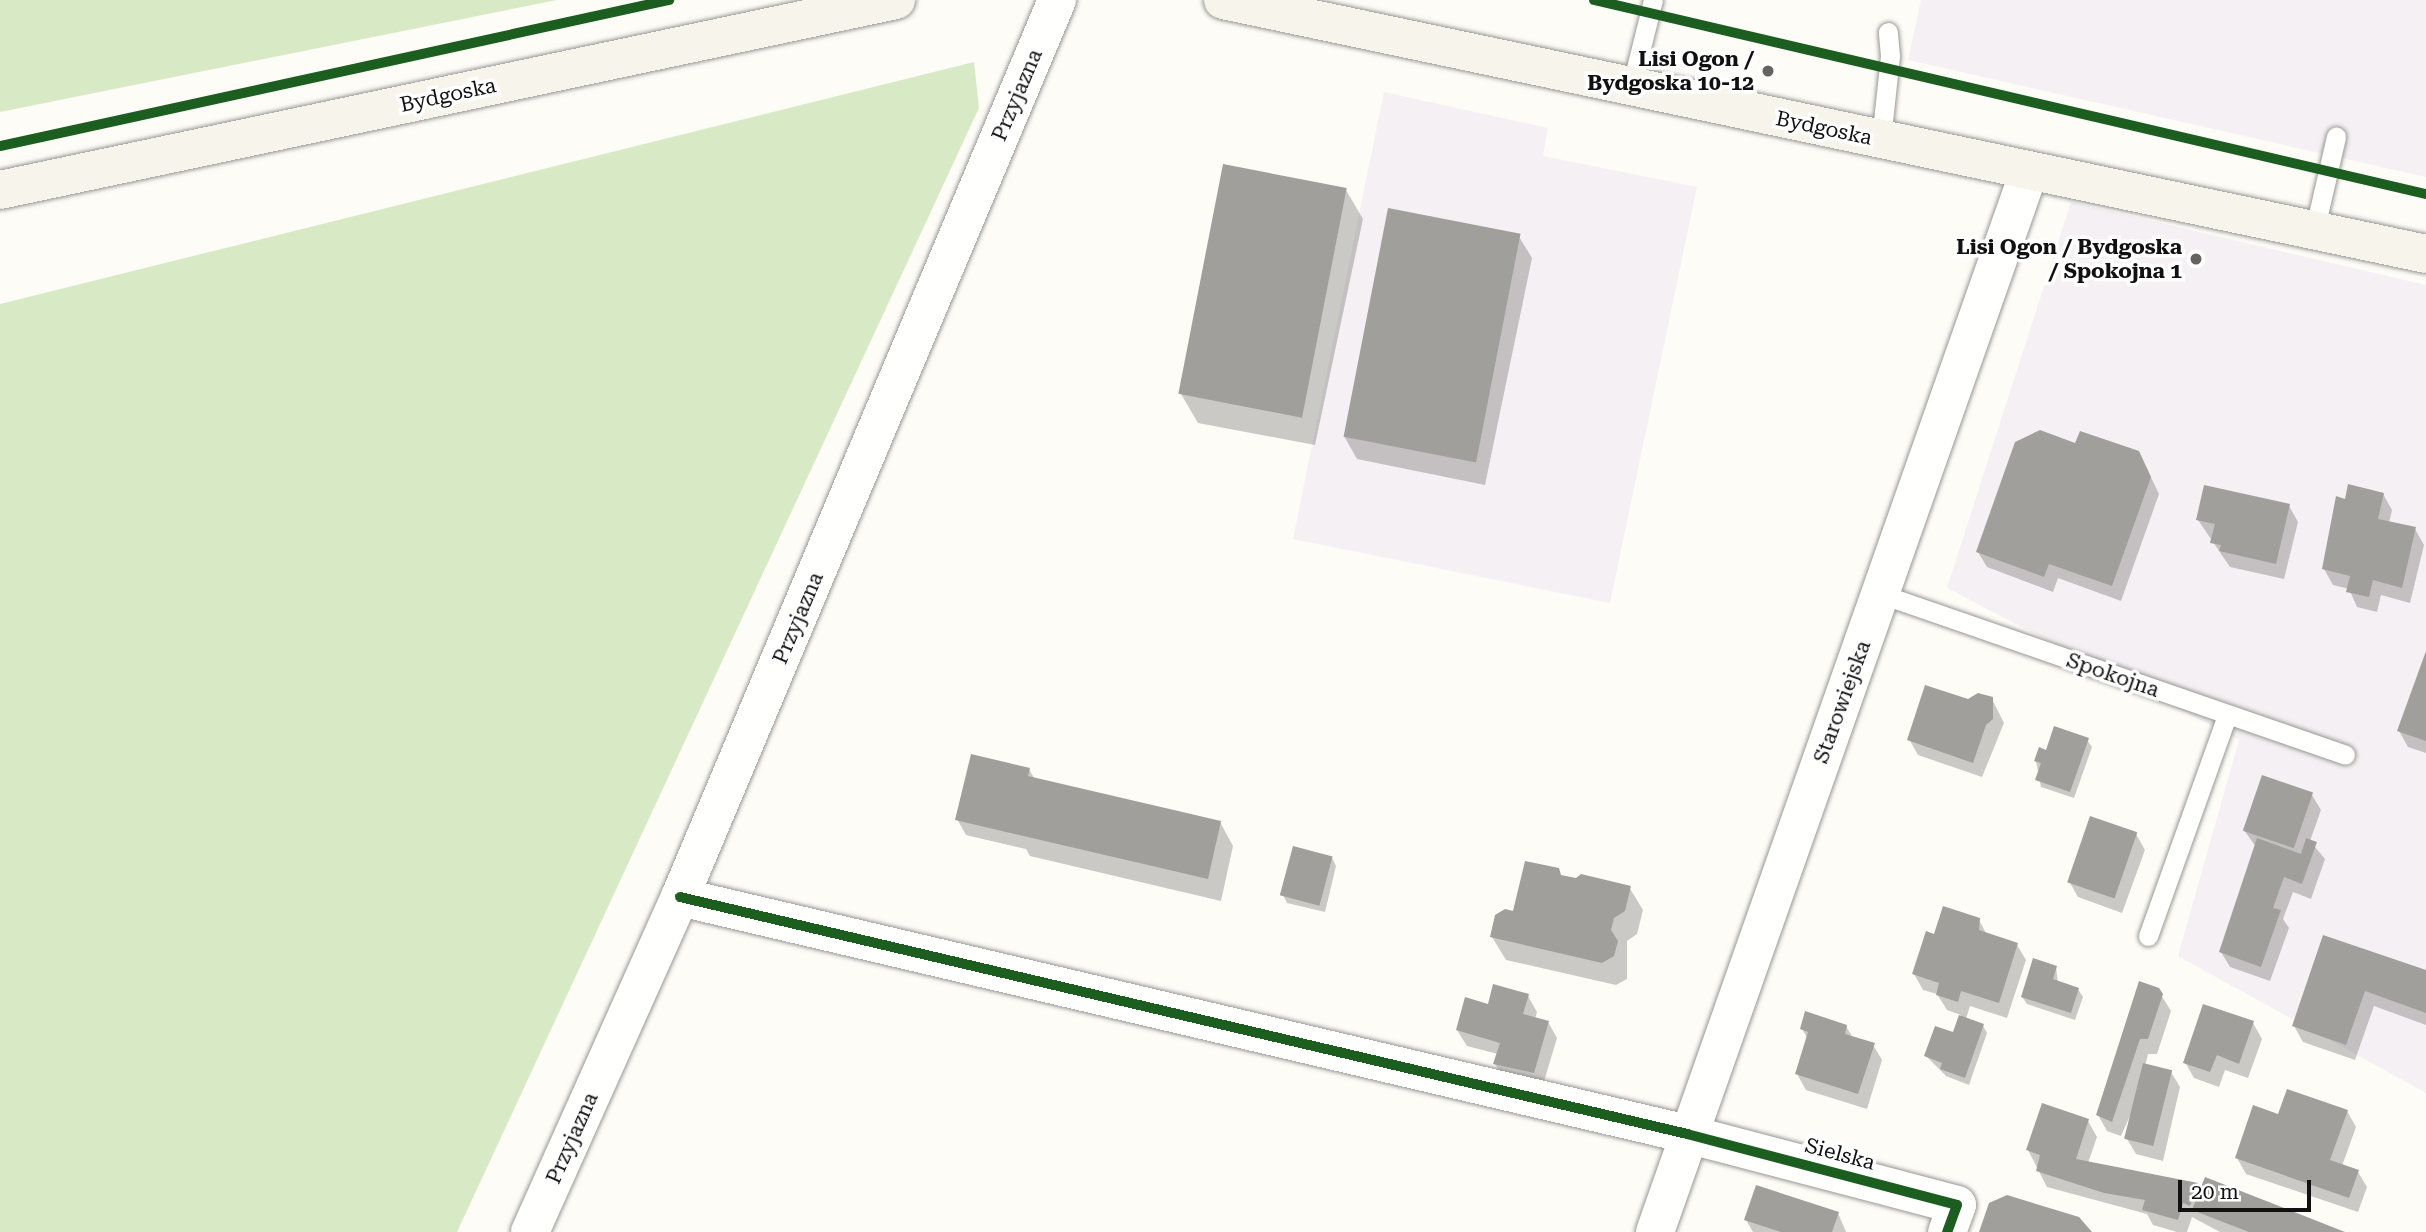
<!DOCTYPE html>
<html>
<head>
<meta charset="utf-8">
<style>
	body { margin:0 }
	#map { position:relative; width:2426px; height:1232px; overflow:hidden; background:#fdfcf7; font-family:"Roboto Serif",serif }
	div>[style] { position:absolute }
	[style*='--x'] { left:calc(var(--x)*1px); top:calc(var(--y)*1px); width:calc(var(--w)*1px); rotate:calc(var(--a)*1deg) }
	.industrial>* { inset:0; background:#f5f0f3 }
	.forest>* { inset:0; background:#d8eac5 }
	.shadow>* { inset:0; background:#0003 }
	.building>* { inset:0; background:#a19f9c; transform-origin:0 0 }
	.roads { filter:drop-shadow(0 0 2px #979795) drop-shadow(0 0 2px #979795) }
	.lane>* { height:19px; margin:-9.5px; padding:0 9.5px; transform-origin:9.5px; border-radius:9.5px; background:#fffffe }
	.street>* { height:38px; margin:-19px; padding:0 19px; transform-origin:19px; border-radius:19px; background:#fffffe }
	.secondary>* { height:38px; margin:-19px; padding:0 19px; transform-origin:19px; border-radius:19px; background:#f6f4eb }
	.cycleway>* { height:10px; margin:-5px; padding:0 5px; transform-origin:5px; border-radius:5px; background:#1b5e20 }
	.dots>* { width:19px; height:19px; translate:-50% -50%; box-sizing:border-box; border:4px solid #fff; border-radius:50% }
	span { translate:-50% -50%; white-space:nowrap; text-align:center; line-height:1.15; -webkit-text-stroke:7px #fff; paint-order:stroke }
	.poi-label { font-size:21px; color:#111; font-weight:700 }
	.right { translate:-100% -50%; text-align:right }
	.street-label { font-size:21px; color:#111 }
	.scale { position:absolute; left:2178px; top:1180px; width:133px; height:32px; box-sizing:border-box; border:4px solid #111; border-top:0; padding-left:9px; font-size:21px; line-height:24px; white-space:nowrap; color:#111; -webkit-text-stroke:5px #fff; paint-order:stroke }
</style>
</head>
<body>
<div id="map">
	<div class="industrial">
		<i style="clip-path:polygon(1921px 0,2426px 0,2426px 177px,1908px 60px)"></i>
		<i style="clip-path:polygon(1384px 92px,1548px 128px,1543px 156px,1697px 187px,1610px 603px,1293px 539px)"></i>
		<i style="clip-path:polygon(2071px 202px,2426px 285px,2426px 1093px,2178px 956px,2239px 740px,1947px 588px)"></i>
	</div>
	<div class="forest">
		<i style="clip-path:polygon(0 0,557px 0,0 112px)"></i>
		<i style="clip-path:polygon(974px 62px,979px 108px,457px 1232px,0 1232px,0 304px)"></i>
	</div>
	<div class="shadow">
		<i style="clip-path:polygon(1346px 190px,1363px 219px,1315px 445px,1198px 423px,1181px 394px)"></i>
		<i style="clip-path:polygon(1518px 235px,1532px 258px,1485px 485px,1357px 459px,1344px 436px)"></i>
		<i style="clip-path:polygon(2147px 469px,2159px 494px,2121px 601px,2058px 578px,2053px 592px,1987px 567px,1978px 552px)"></i>
		<i style="clip-path:polygon(2383px 494px,2392px 510px,2389px 523px,2415px 529px,2424px 545px,2410px 603px,2381px 595px,2377px 612px,2357px 607px,2349px 589px,2333px 585px,2324px 569px,2346px 501px)"></i>
		<i style="clip-path:polygon(2289px 506px,2298px 522px,2284px 579px,2230px 567px,2198px 520px)"></i>
		<i style="clip-path:polygon(2426px 655px,2426px 753px,2408px 747px,2399px 731px)"></i>
		<i style="clip-path:polygon(1992px 699px,2004px 723px,1982px 777px,1918px 755px,1909px 739px,1968px 701px)"></i>
		<i style="clip-path:polygon(2087px 740px,2092px 747px,2074px 798px,2041px 787px,2036px 761px,2047px 752px)"></i>
		<i style="clip-path:polygon(1029px 769px,1035px 780px,1220px 822px,1233px 846px,1221px 901px,1030px 856px,1026px 849px,966px 835px,957px 819px)"></i>
		<i style="clip-path:polygon(2312px 795px,2321px 810px,2310px 841px,2325px 859px,2311px 899px,2293px 892px,2283px 919px,2289px 928px,2270px 981px,2230px 967px,2221px 952px,2256px 847px,2244px 830px)"></i>
		<i style="clip-path:polygon(2136px 834px,2145px 850px,2122px 913px,2078px 897px,2069px 881px)"></i>
		<i style="clip-path:polygon(1332px 858px,1336px 866px,1325px 912px,1287px 903px,1283px 895px)"></i>
		<i style="clip-path:polygon(1562px 877px,1629px 887px,1643px 910px,1637px 934px,1627px 941px,1627px 979px,1616px 985px,1506px 960px,1492px 937px,1514px 913px)"></i>
		<i style="clip-path:polygon(1979px 920px,1987px 935px,2017px 945px,2026px 960px,2007px 1018px,1970px 1006px,1966px 1019px,1983px 1026px,1987px 1033px,1969px 1085px,1946px 1076px,1926px 1056px,1954px 1035px,1961px 1015px,1947px 1010px,1937px 994px,1923px 990px,1914px 974px,1935px 936px)"></i>
		<i style="clip-path:polygon(2324px 937px,2426px 972px,2426px 1025px,2374px 1006px,2355px 1060px,2303px 1042px,2294px 1026px)"></i>
		<i style="clip-path:polygon(2056px 967px,2058px 983px,2078px 989px,2083px 997px,2075px 1020px,2027px 1004px,2022px 997px)"></i>
		<i style="clip-path:polygon(2158px 990px,2171px 1011px,2157px 1054px,2148px 1054px,2145px 1066px,2171px 1072px,2180px 1087px,2163px 1161px,2136px 1154px,2127px 1139px,2136px 1102px,2121px 1136px,2107px 1131px,2098px 1115px)"></i>
		<i style="clip-path:polygon(1528px 996px,1537px 1012px,1535px 1019px,1548px 1022px,1557px 1038px,1542px 1088px,1504px 1079px,1495px 1064px,1498px 1054px,1467px 1046px,1457px 1030px,1489px 1006px)"></i>
		<i style="clip-path:polygon(2253px 1023px,2262px 1039px,2248px 1078px,2225px 1070px,2219px 1087px,2194px 1078px,2185px 1062px)"></i>
		<i style="clip-path:polygon(1846px 1026px,1853px 1038px,1873px 1045px,1882px 1060px,1867px 1109px,1806px 1090px,1797px 1074px,1808px 1039px,1802px 1029px)"></i>
		<i style="clip-path:polygon(2347px 1111px,2356px 1127px,2342px 1166px,2358px 1172px,2367px 1187px,2358px 1212px,2246px 1174px,2237px 1158px,2279px 1116px)"></i>
		<i style="clip-path:polygon(2088px 1121px,2097px 1137px,2088px 1163px,2197px 1185px,2201px 1192px,2341px 1232px,2220px 1232px,2192px 1217px,2187px 1232px,2177px 1232px,2153px 1225px,2147px 1214px,2047px 1187px,2028px 1150px)"></i>
		<i style="clip-path:polygon(1838px 1213px,1846px 1232px,1753px 1232px,1746px 1220px)"></i>
	</div>
	<div class="building">
		<i style="left:1223px;top:164px;width:126px;height:234px;rotate:11deg"></i>
		<i style="left:1388px;top:208px;width:135px;height:233px;rotate:11deg"></i>
		<i style="clip-path:polygon(2040px 430px,2075px 443px,2080px 431px,2139px 451px,2151px 477px,2112px 586px,2049px 564px,2044px 577px,1976px 552px,2015px 442px)"></i>
		<i style="clip-path:polygon(2348px 484px,2384px 493px,2378px 519px,2416px 527px,2402px 588px,2373px 580px,2369px 597px,2346px 592px,2350px 576px,2322px 569px,2336px 496px,2345px 499px)"></i>
		<i style="clip-path:polygon(2204px 485px,2290px 504px,2276px 564px,2219px 551px,2221px 545px,2210px 543px,2215px 524px,2196px 520px)"></i>
		<i style="clip-path:polygon(2426px 651px,2426px 741px,2397px 731px)"></i>
		<i style="clip-path:polygon(1925px 685px,1968px 699px,1978px 693px,1993px 697px,1993px 719px,1986px 725px,1973px 763px,1907px 740px)"></i>
		<i style="clip-path:polygon(2054px 726px,2089px 738px,2070px 792px,2035px 780px,2041px 763px,2034px 761px,2039px 747px,2046px 750px)"></i>
		<i style="clip-path:polygon(971px 754px,1030px 768px,1028px 776px,1221px 821px,1208px 879px,955px 820px)"></i>
		<i style="left:2262px;top:775px;width:54px;height:59px;rotate:19deg"></i>
		<i style="left:2090px;top:816px;width:50px;height:70px;rotate:19deg"></i>
		<i style="clip-path:polygon(2257px 838px,2301px 854px,2306px 838px,2317px 842px,2302px 884px,2284px 877px,2273px 908px,2281px 910px,2261px 967px,2219px 952px)"></i>
		<i style="left:1293px;top:846px;width:41px;height:51px;rotate:15deg"></i>
		<i style="clip-path:polygon(1525px 861px,1559px 868px,1561px 875px,1576px 878px,1581px 874px,1631px 886px,1625px 911px,1614px 918px,1611px 930px,1618px 941px,1614px 956px,1602px 963px,1490px 937px,1495px 915px,1505px 909px,1513px 911px)"></i>
		<i style="clip-path:polygon(1943px 906px,1980px 918px,1979px 930px,2018px 943px,1999px 1003px,1961px 991px,1958px 1002px,1936px 995px,1939px 983px,1912px 974px,1926px 931px,1934px 934px)"></i>
		<i style="clip-path:polygon(2323px 935px,2426px 970px,2426px 1013px,2365px 991px,2346px 1045px,2292px 1026px)"></i>
		<i style="clip-path:polygon(2033px 958px,2057px 966px,2053px 979px,2079px 988px,2071px 1013px,2021px 997px)"></i>
		<i style="clip-path:polygon(2139px 981px,2159px 988px,2163px 994px,2148px 1039px,2140px 1039px,2112px 1122px,2096px 1115px)"></i>
		<i style="clip-path:polygon(1493px 984px,1529px 994px,1523px 1014px,1549px 1021px,1534px 1073px,1493px 1064px,1500px 1043px,1456px 1030px,1465px 997px,1488px 1004px)"></i>
		<i style="clip-path:polygon(2203px 1004px,2254px 1021px,2239px 1064px,2217px 1055px,2210px 1072px,2183px 1063px)"></i>
		<i style="clip-path:polygon(1805px 1011px,1847px 1025px,1845px 1034px,1875px 1043px,1858px 1094px,1795px 1074px,1808px 1032px,1800px 1029px)"></i>
		<i style="clip-path:polygon(1959px 1015px,1984px 1024px,1965px 1078px,1940px 1069px,1942px 1063px,1924px 1056px,1935px 1026px,1953px 1032px)"></i>
		<i style="left:2143px;top:1063px;width:30px;height:78px;rotate:14deg"></i>
		<i style="clip-path:polygon(2287px 1089px,2348px 1110px,2330px 1160px,2359px 1170px,2349px 1198px,2235px 1158px,2253px 1105px,2278px 1114px)"></i>
		<i style="clip-path:polygon(2042px 1103px,2089px 1119px,2076px 1159px,2198px 1183px,2190px 1206px,2183px 1203px,2178px 1220px,2142px 1210px,2145px 1200px,2104px 1193px,2036px 1171px,2040px 1155px,2026px 1150px)"></i>
		<i style="clip-path:polygon(2205px 1177px,2345px 1232px,2249px 1232px,2192px 1210px)"></i>
		<i style="clip-path:polygon(1756px 1185px,1839px 1212px,1832px 1232px,1781px 1232px,1744px 1220px)"></i>
		<i style="clip-path:polygon(2007px 1195px,2079px 1217px,2092px 1232px,1979px 1232px,1989px 1203px)"></i>
	</div>
	<div class="roads">
		<div class="lane">
			<i style="--x:1631;--y:88;--w:91;--a:-76"></i>
			<i style="--x:1881;--y:140;--w:84;--a:-83.9"></i>
			<i style="--x:1890;--y:56;--w:24;--a:-95"></i>
			<i style="--x:2314;--y:232;--w:98;--a:-77"></i>
			<i style="--x:1881;--y:594;--w:491;--a:19.1"></i>
			<i style="--x:2148;--y:936;--w:235;--a:-70.3"></i>
		</div>
		<div class="street">
			<i style="--x:680;--y:897;--w:1035;--a:13.24"></i>
			<i style="--x:1687;--y:1134;--w:279;--a:14.7"></i>
			<i style="--x:1957;--y:1205;--w:29;--a:110"></i>
			<i style="--x:530;--y:1232;--w:367;--a:-65.9"></i>
			<i style="--x:680;--y:897;--w:973;--a:-67.2"></i>
			<i style="--x:1655;--y:1232;--w:1124;--a:-70.57"></i>
		</div>
		<div class="secondary">
			<i style="--x:1223;--y:0;--w:1230;--a:11.92"></i>
			<i style="--x:0;--y:190;--w:916;--a:-11.97"></i>
		</div>
	</div>
	<div class="cycleway">
		<i style="--x:1594;--y:0;--w:854;--a:13.13"></i>
		<i style="--x:0;--y:146;--w:685;--a:-12.31"></i>
		<i style="--x:680;--y:897;--w:1035;--a:13.24"></i>
		<i style="--x:1687;--y:1134;--w:279;--a:14.7"></i>
		<i style="--x:1957;--y:1205;--w:29;--a:110"></i>
	</div>
	<div class="dots">
		<i style="left:1768px;top:71px;background:#646362"></i>
		<i style="left:2196px;top:259px;background:#646362"></i>
	</div>
	<div class="poi-label">
		<span class="right" style="left:1754px;top:71px">Lisi Ogon /<br>Bydgoska 10-12</span>
		<span class="right" style="left:2182px;top:259px">Lisi Ogon / Bydgoska<br>/ Spokojna 1</span>
	</div>
	<div class="street-label">
		<span style="left:448px;top:95px;rotate:-12deg">Bydgoska</span>
		<span style="left:1017px;top:95px;rotate:-67deg">Przyjazna</span>
		<span style="left:1824px;top:128px;rotate:12deg">Bydgoska</span>
		<span style="left:798px;top:618px;rotate:-67deg">Przyjazna</span>
		<span style="left:2113px;top:675px;rotate:19deg">Spokojna</span>
		<span style="left:1842px;top:702px;rotate:-70deg">Starowiejska</span>
		<span style="left:572px;top:1138px;rotate:-66deg">Przyjazna</span>
		<span style="left:1840px;top:1154px;rotate:15deg">Sielska</span>
	</div>
	<div class="scale">20 m</div>
</div>
</body>
</html>
